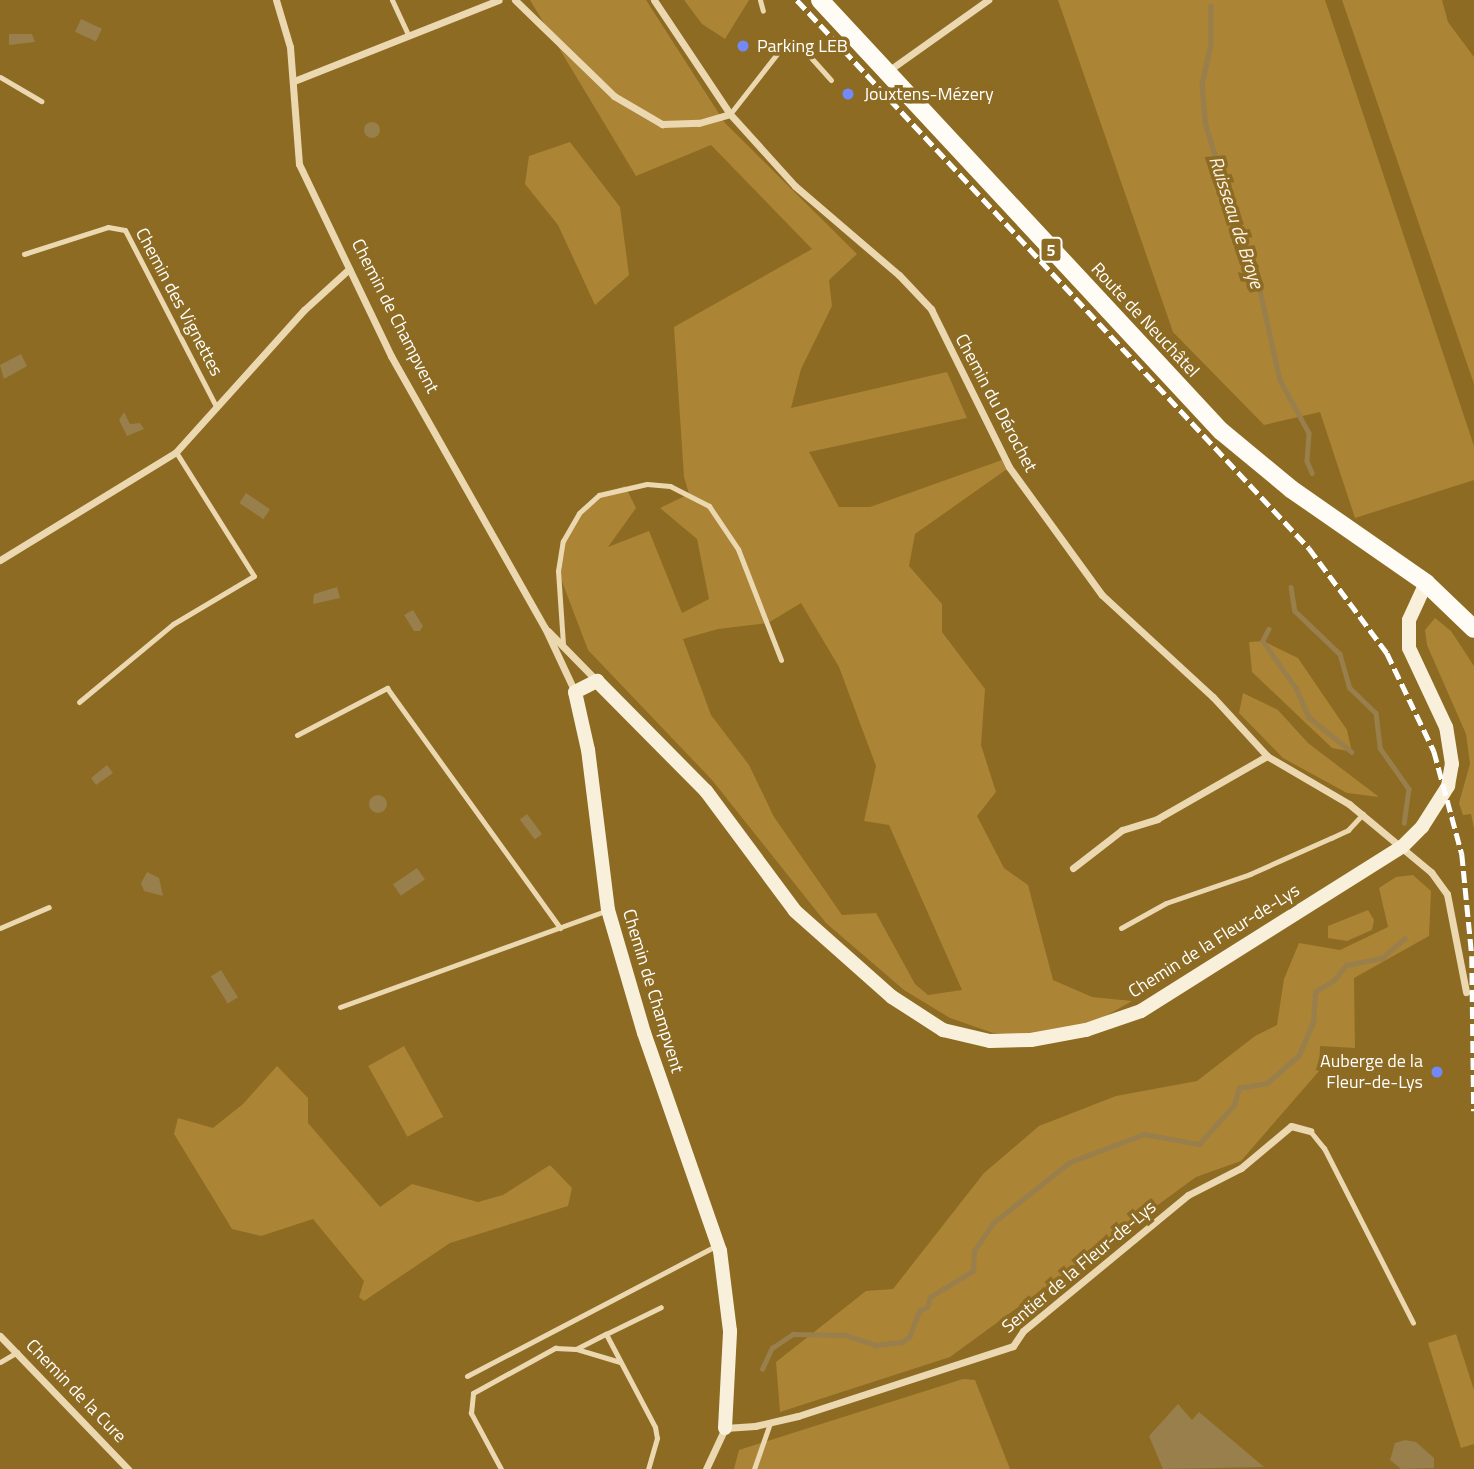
<!DOCTYPE html>
<html>
<head>
<meta charset="utf-8">
<style>
	body { margin:0 }
	#map { position:relative; width:1474px; height:1469px; overflow:hidden; background:#8d6b22; font-family:"Titillium Web",sans-serif }
	div>[style] { position:absolute }
	[style*='--x'] { left:calc(var(--x)*1px); top:calc(var(--y)*1px); width:calc(var(--w)*1px); rotate:calc(var(--a)*1deg) }
	.green>* { inset:0; background:#ab8436; transform-origin:0 0 }
	.water>* { inset:0; background:#987f4c; transform-origin:0 0 }
	.round { border-radius:50% }
	.stream>* { height:4.5px; margin:-2.25px; padding:0 2.25px; transform-origin:2.25px; border-radius:2.25px; background:#987f4c }
	.lane>* { height:5px; margin:-2.5px; padding:0 2.5px; transform-origin:2.5px; border-radius:2.5px; background:#ecd8b0 }
	.street>* { height:7px; margin:-3.5px; padding:0 3.5px; transform-origin:3.5px; border-radius:3.5px; background:#ecd8b0 }
	.secondary>* { height:14px; margin:-7px; padding:0 7px; transform-origin:7px; border-radius:7px; background:#f9f0dc }
	.primary>* { height:18px; margin:-9px; padding:0 9px; transform-origin:9px; border-radius:9px; background:#fffcf5 }
	.rail>* { height:4.5px; margin-top:-2.25px; transform-origin:0; background:repeating-linear-gradient(90deg,#fff 0 12px,transparent 0 17px) }
	.dots>* { width:19px; height:19px; translate:-50% -50%; box-sizing:border-box; border:4px solid #8d6b22; border-radius:50% }
	span { translate:-50% -50%; white-space:nowrap; text-align:center; line-height:1.15; -webkit-text-stroke:7px #8d6b22; paint-order:stroke }
	.shield-label span { padding:2px 5px; background:#8d6b22; border:2px solid; border-radius:5px; -webkit-text-stroke-width:0 }
	.shield-label { font-size:16px; color:#fff; font-weight:700 }
	.poi-label { font-size:18px; color:#fff }
	.left { translate:0 -50%; text-align:left }
	.right { translate:-100% -50%; text-align:right }
	.street-label { font-size:18px; color:#fff }
	.water-label { font-size:19px; color:#fbf4e8; font-style:italic }
</style>
</head>
<body>
<div id="map">
	<div class="green">
		<i style="clip-path:polygon(evenodd,530px 0,646px 0,725px 123px,857px 254px,829px 280px,832px 306px,801px 369px,791px 408px,947px 372px,967px 418px,809px 452px,839px 507px,870px 507px,1002px 460px,1007px 469px,915px 534px,909px 566px,942px 604px,942px 632px,985px 689px,981px 745px,996px 792px,977px 816px,1004px 868px,1028px 885px,1053px 980px,1092px 997px,1132px 1001px,1090px 1025px,1032px 1036px,993px 1033px,950px 1018px,904px 990px,826px 923px,712px 780px,588px 650px,558px 571px,563px 541px,579px 513px,599px 495px,625px 486px,636px 508px,608px 547px,649px 531px,682px 613px,709px 599px,697px 539px,660px 508px,689px 494px,684px 477px,674px 327px,812px 249px,711px 145px,636px 176px,530px 0,801px 603px,839px 667px,876px 766px,864px 821px,889px 825px,962px 990px,928px 995px,915px 984px,876px 913px,842px 915px,774px 817px,749px 765px,711px 715px,683px 639px,718px 629px,768px 623px,801px 603px)"></i>
		<i style="clip-path:polygon(684px 0,749px 0,725px 39px,702px 24px)"></i>
		<i style="clip-path:polygon(1058px 0,1325px 0,1474px 446px,1474px 480px,1355px 518px,1320px 412px,1264px 425px,1173px 332px)"></i>
		<i style="clip-path:polygon(1342px 0,1442px 0,1448px 22px,1474px 57px,1474px 384px)"></i>
		<i style="clip-path:polygon(570px 142px,620px 207px,629px 275px,595px 305px,558px 225px,525px 184px,529px 156px)"></i>
		<i style="clip-path:polygon(1435px 618px,1451px 631px,1474px 666px,1474px 828px,1471px 814px,1463px 815px,1459px 803px,1470px 764px,1466px 734px,1427px 645px,1425px 630px)"></i>
		<i style="clip-path:polygon(1263px 641px,1298px 658px,1347px 730px,1352px 752px,1332px 748px,1252px 672px,1249px 642px)"></i>
		<i style="clip-path:polygon(1243px 693px,1278px 710px,1308px 743px,1379px 797px,1347px 793px,1283px 758px,1239px 713px)"></i>
		<i style="clip-path:polygon(1413px 875px,1431px 891px,1429px 936px,1354px 978px,1355px 1048px,1320px 1046px,1319px 1071px,1241px 1161px,1196px 1177px,950px 1357px,780px 1412px,776px 1362px,866px 1291px,893px 1289px,984px 1173px,1039px 1126px,1116px 1096px,1197px 1081px,1255px 1036px,1277px 1025px,1284px 979px,1299px 943px,1340px 950px,1388px 927px,1379px 888px,1396px 877px)"></i>
		<i style="clip-path:polygon(1368px 910px,1374px 920px,1372px 930px,1347px 941px,1328px 938px,1328px 926px)"></i>
		<i style="left:404px;top:1046px;width:81px;height:41px;rotate:61deg"></i>
		<i style="clip-path:polygon(277px 1066px,308px 1098px,308px 1123px,380px 1207px,412px 1184px,478px 1202px,503px 1195px,550px 1165px,572px 1188px,568px 1206px,450px 1243px,364px 1301px,359px 1297px,364px 1281px,313px 1219px,261px 1236px,232px 1229px,174px 1134px,178px 1118px,213px 1128px,243px 1104px)"></i>
		<i style="clip-path:polygon(1456px 1334px,1474px 1390px,1474px 1444px,1461px 1448px,1428px 1343px)"></i>
		<i style="clip-path:polygon(963px 1379px,975px 1380px,1010px 1469px,734px 1469px,739px 1450px)"></i>
	</div>
	<div class="water">
		<i style="left:81px;top:19px;width:23px;height:14px;rotate:25deg"></i>
		<i style="clip-path:polygon(9px 34px,32px 34px,35px 42px,9px 45px)"></i>
		<i class="round" style="left:364px;top:122px;width:16px;height:16px"></i>
		<i style="clip-path:polygon(21px 354px,27px 366px,4px 379px,0 365px)"></i>
		<i style="clip-path:polygon(124px 412px,130px 424px,140px 423px,144px 429px,127px 436px,119px 420px)"></i>
		<i style="left:246px;top:493px;width:29px;height:12px;rotate:34deg"></i>
		<i style="clip-path:polygon(337px 587px,340px 598px,313px 604px,314px 594px)"></i>
		<i style="clip-path:polygon(413px 610px,423px 626px,420px 631px,414px 631px,404px 615px)"></i>
		<i style="clip-path:polygon(107px 765px,113px 773px,96px 785px,91px 778px)"></i>
		<i class="round" style="left:369px;top:795px;width:18px;height:18px"></i>
		<i style="left:527px;top:814px;width:25px;height:9px;rotate:53deg"></i>
		<i style="left:417px;top:868px;width:14px;height:29px;rotate:56deg"></i>
		<i style="clip-path:polygon(147px 872px,159px 878px,163px 896px,144px 891px,141px 883px)"></i>
		<i style="left:221px;top:970px;width:32px;height:12px;rotate:58deg"></i>
		<i style="clip-path:polygon(1178px 1404px,1192px 1420px,1199px 1412px,1264px 1467px,1163px 1469px,1149px 1436px)"></i>
		<i style="clip-path:polygon(1405px 1440px,1416px 1442px,1434px 1458px,1434px 1468px,1401px 1469px,1390px 1460px,1395px 1443px)"></i>
	</div>
	<div class="stream">
		<i style="--x:1211;--y:6;--w:39;--a:90"></i>
		<i style="--x:1211;--y:45;--w:40;--a:103"></i>
		<i style="--x:1202;--y:84;--w:38;--a:85"></i>
		<i style="--x:1205;--y:122;--w:91;--a:73.4"></i>
		<i style="--x:1231;--y:209;--w:68;--a:68.4"></i>
		<i style="--x:1256;--y:272;--w:111;--a:77.5"></i>
		<i style="--x:1280;--y:380;--w:60;--a:61.3"></i>
		<i style="--x:1309;--y:433;--w:28;--a:94"></i>
		<i style="--x:1307;--y:461;--w:13;--a:67"></i>
		<i style="--x:1291;--y:587;--w:24;--a:81"></i>
		<i style="--x:1295;--y:611;--w:62;--a:43.7"></i>
		<i style="--x:1340;--y:654;--w:35;--a:74"></i>
		<i style="--x:1350;--y:688;--w:36;--a:44"></i>
		<i style="--x:1376;--y:713;--w:35;--a:83"></i>
		<i style="--x:1380;--y:748;--w:50;--a:54.7"></i>
		<i style="--x:1409;--y:789;--w:34;--a:98"></i>
		<i style="--x:1269;--y:629;--w:13;--a:117"></i>
		<i style="--x:1263;--y:641;--w:57;--a:54.9"></i>
		<i style="--x:1296;--y:688;--w:32;--a:66"></i>
		<i style="--x:1309;--y:717;--w:55;--a:39.1"></i>
		<i style="--x:762;--y:1369;--w:23;--a:-65"></i>
		<i style="--x:772;--y:1348;--w:25;--a:-34"></i>
		<i style="--x:793;--y:1334;--w:52;--a:1.1"></i>
		<i style="--x:845;--y:1335;--w:33;--a:18"></i>
		<i style="--x:876;--y:1345;--w:26;--a:-7"></i>
		<i style="--x:902;--y:1342;--w:9;--a:-36"></i>
		<i style="--x:909;--y:1337;--w:28;--a:-69"></i>
		<i style="--x:919;--y:1311;--w:9;--a:-27"></i>
		<i style="--x:927;--y:1307;--w:10;--a:-73"></i>
		<i style="--x:930;--y:1297;--w:50;--a:-31.2"></i>
		<i style="--x:973;--y:1271;--w:20;--a:-87"></i>
		<i style="--x:974;--y:1251;--w:34;--a:-56"></i>
		<i style="--x:993;--y:1223;--w:98;--a:-38.4"></i>
		<i style="--x:1070;--y:1162;--w:79;--a:-20.7"></i>
		<i style="--x:1144;--y:1134;--w:56;--a:10.3"></i>
		<i style="--x:1199;--y:1144;--w:52;--a:-48.1"></i>
		<i style="--x:1234;--y:1105;--w:18;--a:-74"></i>
		<i style="--x:1239;--y:1088;--w:28;--a:-10"></i>
		<i style="--x:1267;--y:1083;--w:43;--a:-41.2"></i>
		<i style="--x:1299;--y:1055;--w:36;--a:-67"></i>
		<i style="--x:1313;--y:1022;--w:30;--a:-86"></i>
		<i style="--x:1315;--y:992;--w:22;--a:-32"></i>
		<i style="--x:1334;--y:980;--w:19;--a:-51"></i>
		<i style="--x:1346;--y:965;--w:37;--a:-11"></i>
		<i style="--x:1382;--y:958;--w:30;--a:-41"></i>
	</div>
	<div class="lane">
		<i style="--x:392;--y:0;--w:38;--a:65"></i>
		<i style="--x:760;--y:0;--w:11;--a:75"></i>
		<i style="--x:0;--y:77;--w:48;--a:30.3"></i>
		<i style="--x:730;--y:114;--w:93;--a:-52"></i>
		<i style="--x:787;--y:41;--w:10;--a:6"></i>
		<i style="--x:797;--y:42;--w:51;--a:48.2"></i>
		<i style="--x:24;--y:254;--w:88;--a:-17.8"></i>
		<i style="--x:108;--y:227;--w:17;--a:10"></i>
		<i style="--x:125;--y:230;--w:200;--a:62.7"></i>
		<i style="--x:563;--y:644;--w:73;--a:-93.9"></i>
		<i style="--x:558;--y:571;--w:30;--a:-81"></i>
		<i style="--x:563;--y:541;--w:32;--a:-60"></i>
		<i style="--x:579;--y:513;--w:27;--a:-42"></i>
		<i style="--x:599;--y:495;--w:49;--a:-12.9"></i>
		<i style="--x:647;--y:484;--w:23;--a:5"></i>
		<i style="--x:670;--y:486;--w:44;--a:27.1"></i>
		<i style="--x:709;--y:506;--w:52;--a:56"></i>
		<i style="--x:738;--y:549;--w:119;--a:68.8"></i>
		<i style="--x:79;--y:702;--w:122;--a:-39.7"></i>
		<i style="--x:173;--y:624;--w:94;--a:-30.7"></i>
		<i style="--x:254;--y:576;--w:146;--a:-122.2"></i>
		<i style="--x:297;--y:735;--w:102;--a:-27.6"></i>
		<i style="--x:387;--y:688;--w:296;--a:54.2"></i>
		<i style="--x:0;--y:928;--w:53;--a:-23.2"></i>
		<i style="--x:1121;--y:928;--w:51;--a:-29.1"></i>
		<i style="--x:1166;--y:903;--w:89;--a:-19"></i>
		<i style="--x:1250;--y:874;--w:89;--a:-24"></i>
		<i style="--x:1331;--y:838;--w:19;--a:-25"></i>
		<i style="--x:1348;--y:830;--w:22;--a:-47"></i>
		<i style="--x:340;--y:1007;--w:285;--a:-19.9"></i>
		<i style="--x:1310;--y:1131;--w:22;--a:51"></i>
		<i style="--x:1324;--y:1148;--w:196;--a:63"></i>
		<i style="--x:606;--y:1334;--w:61;--a:-26.1"></i>
		<i style="--x:0;--y:1362;--w:20;--a:-30"></i>
		<i style="--x:620;--y:1362;--w:46;--a:-163.5"></i>
		<i style="--x:576;--y:1349;--w:34;--a:-27"></i>
		<i style="--x:606;--y:1334;--w:105;--a:62.2"></i>
		<i style="--x:655;--y:1427;--w:11;--a:80"></i>
		<i style="--x:657;--y:1438;--w:32;--a:106"></i>
		<i style="--x:467;--y:1376;--w:281;--a:-27.6"></i>
		<i style="--x:501;--y:1469;--w:64;--a:-118.2"></i>
		<i style="--x:471;--y:1413;--w:20;--a:-84"></i>
		<i style="--x:473;--y:1393;--w:94;--a:-28.8"></i>
		<i style="--x:555;--y:1348;--w:21;--a:3"></i>
		<i style="--x:754;--y:1469;--w:49;--a:-70.8"></i>
	</div>
	<div class="street">
		<i style="--x:276;--y:0;--w:49;--a:73.4"></i>
		<i style="--x:290;--y:47;--w:117;--a:85.6"></i>
		<i style="--x:299;--y:164;--w:213;--a:64.4"></i>
		<i style="--x:391;--y:356;--w:313;--a:60.5"></i>
		<i style="--x:545;--y:628;--w:71;--a:64.9"></i>
		<i style="--x:515;--y:0;--w:138;--a:44.1"></i>
		<i style="--x:614;--y:96;--w:56;--a:30.3"></i>
		<i style="--x:662;--y:124;--w:37;--a:-2"></i>
		<i style="--x:699;--y:123;--w:32;--a:-16"></i>
		<i style="--x:654;--y:0;--w:137;--a:56.3"></i>
		<i style="--x:730;--y:114;--w:97;--a:47.9"></i>
		<i style="--x:795;--y:186;--w:137;--a:40.6"></i>
		<i style="--x:899;--y:275;--w:47;--a:46.7"></i>
		<i style="--x:931;--y:309;--w:176;--a:63.7"></i>
		<i style="--x:1009;--y:467;--w:158;--a:54"></i>
		<i style="--x:1102;--y:595;--w:151;--a:42.6"></i>
		<i style="--x:1213;--y:697;--w:80;--a:47.5"></i>
		<i style="--x:1267;--y:756;--w:95;--a:30.3"></i>
		<i style="--x:1349;--y:804;--w:107;--a:39.7"></i>
		<i style="--x:1431;--y:872;--w:27;--a:54"></i>
		<i style="--x:1447;--y:894;--w:100;--a:79"></i>
		<i style="--x:888;--y:71;--w:123;--a:-35.4"></i>
		<i style="--x:294;--y:81;--w:220;--a:-21.6"></i>
		<i style="--x:0;--y:560;--w:206;--a:-31.5"></i>
		<i style="--x:176;--y:452;--w:191;--a:-48"></i>
		<i style="--x:304;--y:310;--w:61;--a:-42.3"></i>
		<i style="--x:548;--y:631;--w:70;--a:45.6"></i>
		<i style="--x:1073;--y:868;--w:62;--a:-37.8"></i>
		<i style="--x:1122;--y:830;--w:37;--a:-17"></i>
		<i style="--x:1157;--y:819;--w:127;--a:-29.8"></i>
		<i style="--x:0;--y:1336;--w:185;--a:46.1"></i>
		<i style="--x:706;--y:1469;--w:45;--a:-65.1"></i>
		<i style="--x:725;--y:1428;--w:30;--a:-4"></i>
		<i style="--x:755;--y:1426;--w:44;--a:-13.1"></i>
		<i style="--x:798;--y:1416;--w:226;--a:-18"></i>
		<i style="--x:1013;--y:1346;--w:18;--a:-56"></i>
		<i style="--x:1023;--y:1331;--w:214;--a:-39.5"></i>
		<i style="--x:1188;--y:1195;--w:59;--a:-27"></i>
		<i style="--x:1241;--y:1168;--w:65;--a:-40"></i>
		<i style="--x:1291;--y:1126;--w:20;--a:15"></i>
	</div>
	<div class="secondary">
		<i style="--x:725;--y:1428;--w:97;--a:-87"></i>
		<i style="--x:730;--y:1331;--w:81;--a:-97.1"></i>
		<i style="--x:720;--y:1251;--w:231;--a:-109.2"></i>
		<i style="--x:644;--y:1033;--w:128;--a:-106.3"></i>
		<i style="--x:608;--y:910;--w:161;--a:-97.1"></i>
		<i style="--x:588;--y:750;--w:59;--a:-102.6"></i>
		<i style="--x:575;--y:692;--w:25;--a:-27"></i>
		<i style="--x:597;--y:681;--w:155;--a:45.3"></i>
		<i style="--x:706;--y:791;--w:149;--a:53.4"></i>
		<i style="--x:795;--y:911;--w:130;--a:41.6"></i>
		<i style="--x:892;--y:997;--w:61;--a:32.9"></i>
		<i style="--x:943;--y:1030;--w:48;--a:13.2"></i>
		<i style="--x:990;--y:1041;--w:41;--a:-1.4"></i>
		<i style="--x:1031;--y:1040;--w:56;--a:-10.3"></i>
		<i style="--x:1086;--y:1030;--w:58;--a:-19.1"></i>
		<i style="--x:1141;--y:1011;--w:310;--a:-32.2"></i>
		<i style="--x:1403;--y:846;--w:27;--a:-45"></i>
		<i style="--x:1422;--y:827;--w:49;--a:-57.6"></i>
		<i style="--x:1448;--y:786;--w:22;--a:-80"></i>
		<i style="--x:1452;--y:764;--w:37;--a:-99"></i>
		<i style="--x:1446;--y:727;--w:87;--a:-115.1"></i>
		<i style="--x:1409;--y:648;--w:28;--a:-90"></i>
		<i style="--x:1409;--y:620;--w:41;--a:-65.3"></i>
	</div>
	<div class="primary">
		<i style="--x:820;--y:0;--w:589;--a:47.07"></i>
		<i style="--x:1221;--y:431;--w:91;--a:39.6"></i>
		<i style="--x:1291;--y:489;--w:165;--a:34.8"></i>
		<i style="--x:1426;--y:583;--w:66;--a:43.8"></i>
	</div>
	<div class="rail">
		<i style="--x:797;--y:0;--w:750;--a:46.95"></i>
		<i style="--x:1309;--y:548;--w:131;--a:53.4"></i>
		<i style="--x:1387;--y:653;--w:109;--a:64.4"></i>
		<i style="--x:1434;--y:751;--w:107;--a:74.8"></i>
		<i style="--x:1462;--y:854;--w:102;--a:84.4"></i>
		<i style="--x:1472;--y:956;--w:155;--a:89.3"></i>
	</div>
	<div class="dots">
		<i style="left:743px;top:46px;background:#7289f8"></i>
		<i style="left:848px;top:94px;background:#7289f8"></i>
		<i style="left:1437px;top:1072px;background:#7289f8"></i>
	</div>
	<div class="shield-label">
		<span style="left:1051px;top:250px">5</span>
	</div>
	<div class="poi-label">
		<span class="left" style="left:757px;top:46px">Parking LEB</span>
		<span class="left" style="left:864px;top:94px">Jouxtens-Mézery</span>
		<span class="right" style="left:1423px;top:1072px">Auberge de la<br>Fleur-de-Lys</span>
	</div>
	<div class="street-label">
		<span style="left:179px;top:302px;rotate:62deg">Chemin des Vignettes</span>
		<span style="left:395px;top:316px;rotate:63deg">Chemin de Champvent</span>
		<span style="left:1145px;top:320px;rotate:47deg">Route de Neuchâtel</span>
		<span style="left:996px;top:403px;rotate:62deg">Chemin du Dérochet</span>
		<span style="left:1214px;top:941px;rotate:-32deg">Chemin de la Fleur-de-Lys</span>
		<span style="left:653px;top:991px;rotate:73deg">Chemin de Champvent</span>
		<span style="left:1079px;top:1267px;rotate:-40deg">Sentier de la Fleur-de-Lys</span>
		<span style="left:76px;top:1391px;rotate:46deg">Chemin de la Cure</span>
	</div>
	<div class="water-label">
		<span style="left:1237px;top:222px;rotate:72deg">Ruisseau de Broye</span>
	</div>
</div>
</body>
</html>
